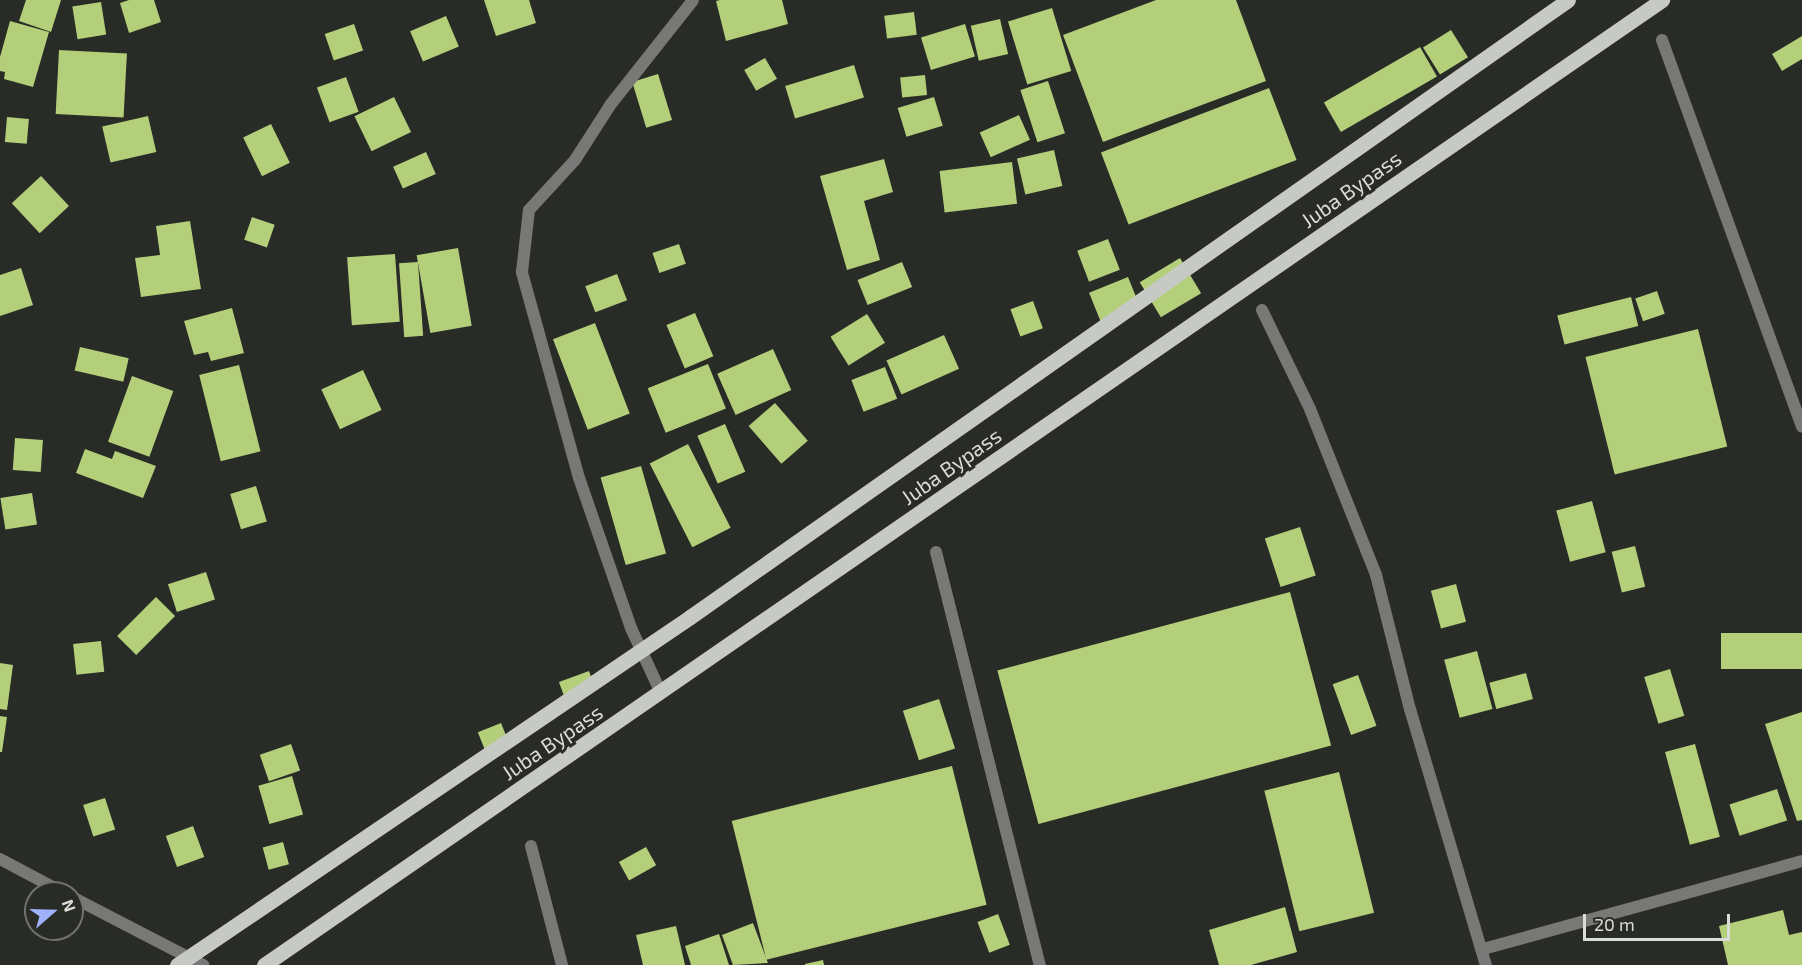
<!DOCTYPE html>
<html>
<head>
<meta charset="utf-8">
<style>
	body { margin:0 }
	#map { position:relative; width:1802px; height:965px; overflow:hidden; background:#292b26; font-family:"Exo 2",sans-serif }
	div>[style] { position:absolute }
	[style*='--x'] { left:calc(var(--x)*1px); top:calc(var(--y)*1px); width:calc(var(--w)*1px); rotate:calc(var(--a)*1deg) }
	.building>* { inset:0; background:#b3cf7a; transform-origin:0 0 }
	.minor>* { height:12px; margin:-6px; padding:0 6px; transform-origin:6px; border-radius:6px; background:#787977 }
	.primary>* { height:15px; margin:-7.5px; padding:0 7.5px; transform-origin:7.5px; border-radius:7.5px; background:#c7c9c4 }
	span { translate:-50% -50%; white-space:nowrap; text-align:center; line-height:1.15; -webkit-text-stroke:6px #292b26; paint-order:stroke }
	.street-label { font-size:21px; color:#dadcd8 }
	.north { position:absolute; left:24px; top:881px; width:60px; height:60px; box-sizing:border-box; background:#292b26; border:2px solid #70726d; border-radius:50%; rotate:70deg; font-size:16px; font-weight:700; line-height:24px; text-align:center; color:#dadcd8 }
	.north::after { content:''; display:block; margin:auto; width:21px; height:27px; background:#a1b2fd; clip-path:polygon(50% 0,100% 100%,50% 72%,0 100%) }
	.scale { position:absolute; left:1583px; top:914px; width:147px; height:27px; box-sizing:border-box; border:3px solid #dadcd8; border-top:0; padding-left:8px; font-size:18px; line-height:21px; white-space:nowrap; color:#dadcd8; -webkit-text-stroke:4px #292b26; paint-order:stroke }
</style>
</head>
<body>
<div id="map">
	<div class="building">
		<i style="clip-path:polygon(26px 0,61px 0,51px 32px,19px 21px)"></i>
		<i style="clip-path:polygon(129px 0,154px 0,161px 22px,129px 33px,120px 3px)"></i>
		<i style="clip-path:polygon(484px 0,529px 0,536px 23px,496px 36px)"></i>
		<i style="clip-path:polygon(720px 0,782px 0,788px 24px,726px 41px,716px 1px)"></i>
		<i style="clip-path:polygon(1156px 0,1236px 0,1266px 81px,1103px 142px,1063px 35px)"></i>
		<i style="left:101px;top:2px;width:33px;height:29px;rotate:81deg"></i>
		<i style="left:1052px;top:8px;width:66px;height:46px;rotate:73deg"></i>
		<i style="left:914px;top:12px;width:23px;height:30px;rotate:83deg"></i>
		<i style="left:446px;top:16px;width:33px;height:39px;rotate:67deg"></i>
		<i style="left:1000px;top:19px;width:36px;height:30px;rotate:77deg"></i>
		<i style="clip-path:polygon(10px 21px,49px 32px,33px 87px,4px 79px,5px 72px,0 71px,0 57px)"></i>
		<i style="left:354px;top:24px;width:28px;height:31px;rotate:71deg"></i>
		<i style="left:965px;top:24px;width:34px;height:46px;rotate:73deg"></i>
		<i style="left:1451px;top:30px;width:32px;height:33px;rotate:58deg"></i>
		<i style="clip-path:polygon(1802px 36px,1802px 59px,1782px 71px,1772px 54px)"></i>
		<i style="left:1420px;top:47px;width:34px;height:111px;rotate:60deg"></i>
		<i style="left:59px;top:50px;width:68px;height:64px;rotate:3deg"></i>
		<i style="left:765px;top:58px;width:24px;height:24px;rotate:60deg"></i>
		<i style="left:854px;top:65px;width:34px;height:72px;rotate:73deg"></i>
		<i style="left:658px;top:74px;width:48px;height:27px;rotate:73deg"></i>
		<i style="left:925px;top:75px;width:20px;height:25px;rotate:84deg"></i>
		<i style="left:346px;top:77px;width:37px;height:31px;rotate:70deg"></i>
		<i style="left:1048px;top:81px;width:55px;height:29px;rotate:72deg"></i>
		<i style="left:1269px;top:88px;width:77px;height:180px;rotate:69deg"></i>
		<i style="left:394px;top:97px;width:39px;height:44px;rotate:64deg"></i>
		<i style="left:934px;top:97px;width:30px;height:38px;rotate:73deg"></i>
		<i style="left:1019px;top:115px;width:27px;height:43px;rotate:66deg"></i>
		<i style="left:148px;top:116px;width:37px;height:47px;rotate:77deg"></i>
		<i style="left:7px;top:117px;width:22px;height:25px;rotate:5deg"></i>
		<i style="left:271px;top:124px;width:43px;height:31px;rotate:64deg"></i>
		<i style="left:1054px;top:150px;width:37px;height:38px;rotate:77deg"></i>
		<i style="left:426px;top:152px;width:24px;height:36px;rotate:66deg"></i>
		<i style="clip-path:polygon(884px 159px,893px 192px,864px 201px,880px 260px,847px 270px,820px 176px)"></i>
		<i style="left:1012px;top:162px;width:42px;height:73px;rotate:83deg"></i>
		<i style="left:41px;top:176px;width:41px;height:40px;rotate:47deg"></i>
		<i style="left:252px;top:217px;width:24px;height:24px;rotate:19deg"></i>
		<i style="clip-path:polygon(190px 221px,201px 289px,141px 297px,135px 258px,160px 255px,156px 226px)"></i>
		<i style="left:1108px;top:239px;width:33px;height:33px;rotate:69deg"></i>
		<i style="left:679px;top:244px;width:21px;height:28px;rotate:71deg"></i>
		<i style="left:458px;top:248px;width:79px;height:42px;rotate:80deg"></i>
		<i style="left:395px;top:254px;width:68px;height:48px;rotate:86deg"></i>
		<i style="left:1180px;top:258px;width:41px;height:47px;rotate:59deg"></i>
		<i style="left:418px;top:262px;width:74px;height:19px;rotate:86deg"></i>
		<i style="left:902px;top:262px;width:27px;height:48px;rotate:68deg"></i>
		<i style="clip-path:polygon(21px 268px,33px 305px,0 316px,0 275px)"></i>
		<i style="left:617px;top:274px;width:28px;height:34px;rotate:69deg"></i>
		<i style="left:1128px;top:277px;width:35px;height:42px;rotate:68deg"></i>
		<i style="left:1657px;top:291px;width:24px;height:23px;rotate:71deg"></i>
		<i style="left:1631px;top:297px;width:30px;height:76px;rotate:76deg"></i>
		<i style="left:1033px;top:301px;width:29px;height:24px;rotate:70deg"></i>
		<i style="clip-path:polygon(232px 308px,244px 353px,211px 361px,208px 352px,194px 355px,184px 321px)"></i>
		<i style="left:695px;top:313px;width:47px;height:31px;rotate:67deg"></i>
		<i style="left:867px;top:314px;width:34px;height:43px;rotate:58deg"></i>
		<i style="left:595px;top:323px;width:97px;height:45px;rotate:69deg"></i>
		<i style="left:1698px;top:329px;width:121px;height:116px;rotate:76deg"></i>
		<i style="left:944px;top:335px;width:37px;height:63px;rotate:66deg"></i>
		<i style="left:80px;top:347px;width:50px;height:24px;rotate:13deg"></i>
		<i style="left:773px;top:349px;width:45px;height:61px;rotate:66deg"></i>
		<i style="left:708px;top:364px;width:48px;height:65px;rotate:68deg"></i>
		<i style="left:239px;top:365px;width:89px;height:41px;rotate:76deg"></i>
		<i style="left:885px;top:367px;width:34px;height:36px;rotate:69deg"></i>
		<i style="left:363px;top:370px;width:44px;height:46px;rotate:65deg"></i>
		<i style="left:132px;top:376px;width:44px;height:70px;rotate:20deg"></i>
		<i style="left:775px;top:403px;width:50px;height:35px;rotate:49deg"></i>
		<i style="left:725px;top:424px;width:52px;height:30px;rotate:67deg"></i>
		<i style="left:15px;top:438px;width:28px;height:32px;rotate:4deg"></i>
		<i style="left:688px;top:444px;width:94px;height:43px;rotate:63deg"></i>
		<i style="clip-path:polygon(85px 449px,112px 459px,115px 451px,156px 466px,143px 498px,76px 473px)"></i>
		<i style="left:641px;top:466px;width:91px;height:42px;rotate:74deg"></i>
		<i style="left:256px;top:486px;width:37px;height:27px;rotate:73deg"></i>
		<i style="left:32px;top:493px;width:32px;height:32px;rotate:81deg"></i>
		<i style="left:1592px;top:501px;width:53px;height:37px;rotate:75deg"></i>
		<i style="left:1300px;top:527px;width:51px;height:37px;rotate:72deg"></i>
		<i style="left:1635px;top:546px;width:42px;height:24px;rotate:76deg"></i>
		<i style="left:206px;top:572px;width:29px;height:40px;rotate:72deg"></i>
		<i style="left:1456px;top:584px;width:39px;height:26px;rotate:75deg"></i>
		<i style="left:1290px;top:592px;width:159px;height:303px;rotate:75deg"></i>
		<i style="left:156px;top:597px;width:27px;height:55px;rotate:45deg"></i>
		<i style="left:1802px;top:633px;width:36px;height:81px;rotate:90deg"></i>
		<i style="left:101px;top:641px;width:31px;height:28px;rotate:84deg"></i>
		<i style="left:1477px;top:651px;width:60px;height:34px;rotate:75deg"></i>
		<i style="clip-path:polygon(0 663px,13px 665px,7px 710px,0 709px)"></i>
		<i style="left:1670px;top:669px;width:49px;height:27px;rotate:73deg"></i>
		<i style="left:589px;top:671px;width:15px;height:32px;rotate:70deg"></i>
		<i style="left:1526px;top:673px;width:27px;height:38px;rotate:75deg"></i>
		<i style="left:1358px;top:675px;width:54px;height:27px;rotate:70deg"></i>
		<i style="left:939px;top:699px;width:52px;height:38px;rotate:72deg"></i>
		<i style="clip-path:polygon(1802px 712px,1802px 820px,1797px 821px,1765px 724px)"></i>
		<i style="clip-path:polygon(0 716px,7px 717px,2px 752px,0 752px)"></i>
		<i style="left:501px;top:723px;width:18px;height:25px;rotate:68deg"></i>
		<i style="left:291px;top:744px;width:28px;height:33px;rotate:71deg"></i>
		<i style="left:1695px;top:744px;width:96px;height:31px;rotate:75deg"></i>
		<i style="left:952px;top:766px;width:143px;height:227px;rotate:76deg"></i>
		<i style="left:1339px;top:772px;width:145px;height:77px;rotate:76deg"></i>
		<i style="left:292px;top:776px;width:40px;height:35px;rotate:74deg"></i>
		<i style="left:1777px;top:789px;width:33px;height:50px;rotate:72deg"></i>
		<i style="left:105px;top:798px;width:33px;height:23px;rotate:72deg"></i>
		<i style="left:193px;top:826px;width:33px;height:29px;rotate:70deg"></i>
		<i style="left:283px;top:842px;width:23px;height:21px;rotate:75deg"></i>
		<i style="left:646px;top:847px;width:21px;height:31px;rotate:61deg"></i>
		<i style="clip-path:polygon(1285px 907px,1297px 952px,1251px 965px,1219px 965px,1209px 930px)"></i>
		<i style="clip-path:polygon(1783px 910px,1789px 935px,1802px 932px,1802px 965px,1728px 965px,1719px 926px)"></i>
		<i style="left:998px;top:914px;width:33px;height:22px;rotate:69deg"></i>
		<i style="clip-path:polygon(753px 923px,768px 963px,733px 965px,722px 935px)"></i>
		<i style="clip-path:polygon(676px 926px,685px 965px,643px 965px,636px 935px)"></i>
		<i style="clip-path:polygon(719px 934px,729px 965px,691px 965px,685px 946px)"></i>
		<i style="clip-path:polygon(823px 960px,824px 965px,805px 965px,805px 964px)"></i>
	</div>
	<div class="minor">
		<i style="--x:1662;--y:40;--w:411;--a:70.1"></i>
		<i style="--x:1262;--y:310;--w:110;--a:64.1"></i>
		<i style="--x:1310;--y:409;--w:179;--a:68.3"></i>
		<i style="--x:1376;--y:575;--w:138;--a:75.8"></i>
		<i style="--x:1410;--y:709;--w:267;--a:73.5"></i>
		<i style="--x:936;--y:552;--w:426;--a:75.9"></i>
		<i style="--x:661;--y:693;--w:72;--a:-114.8"></i>
		<i style="--x:631;--y:628;--w:159;--a:-109.1"></i>
		<i style="--x:579;--y:478;--w:214;--a:-105.5"></i>
		<i style="--x:522;--y:272;--w:62;--a:-83.6"></i>
		<i style="--x:529;--y:210;--w:68;--a:-47.4"></i>
		<i style="--x:575;--y:160;--w:67;--a:-57.3"></i>
		<i style="--x:611;--y:104;--w:132;--a:-51.7"></i>
		<i style="--x:531;--y:846;--w:123;--a:75.4"></i>
		<i style="--x:0;--y:859;--w:72;--a:28"></i>
		<i style="--x:72;--y:897;--w:148;--a:27.4"></i>
		<i style="--x:1483;--y:949;--w:331;--a:-15.4"></i>
	</div>
	<div class="primary">
		<i style="--x:177;--y:965;--w:620;--a:-34.15"></i>
		<i style="--x:690;--y:617;--w:1073;--a:-35.1"></i>
		<i style="--x:264;--y:965;--w:1699;--a:-34.62"></i>
	</div>
	<div class="street-label">
		<span style="left:1351px;top:189px;rotate:-35deg">Juba Bypass</span>
		<span style="left:951px;top:466px;rotate:-35deg">Juba Bypass</span>
		<span style="left:552px;top:742px;rotate:-34deg">Juba Bypass</span>
	</div>
	<div class="north">N</div>
	<div class="scale">20 m</div>
</div>
</body>
</html>
